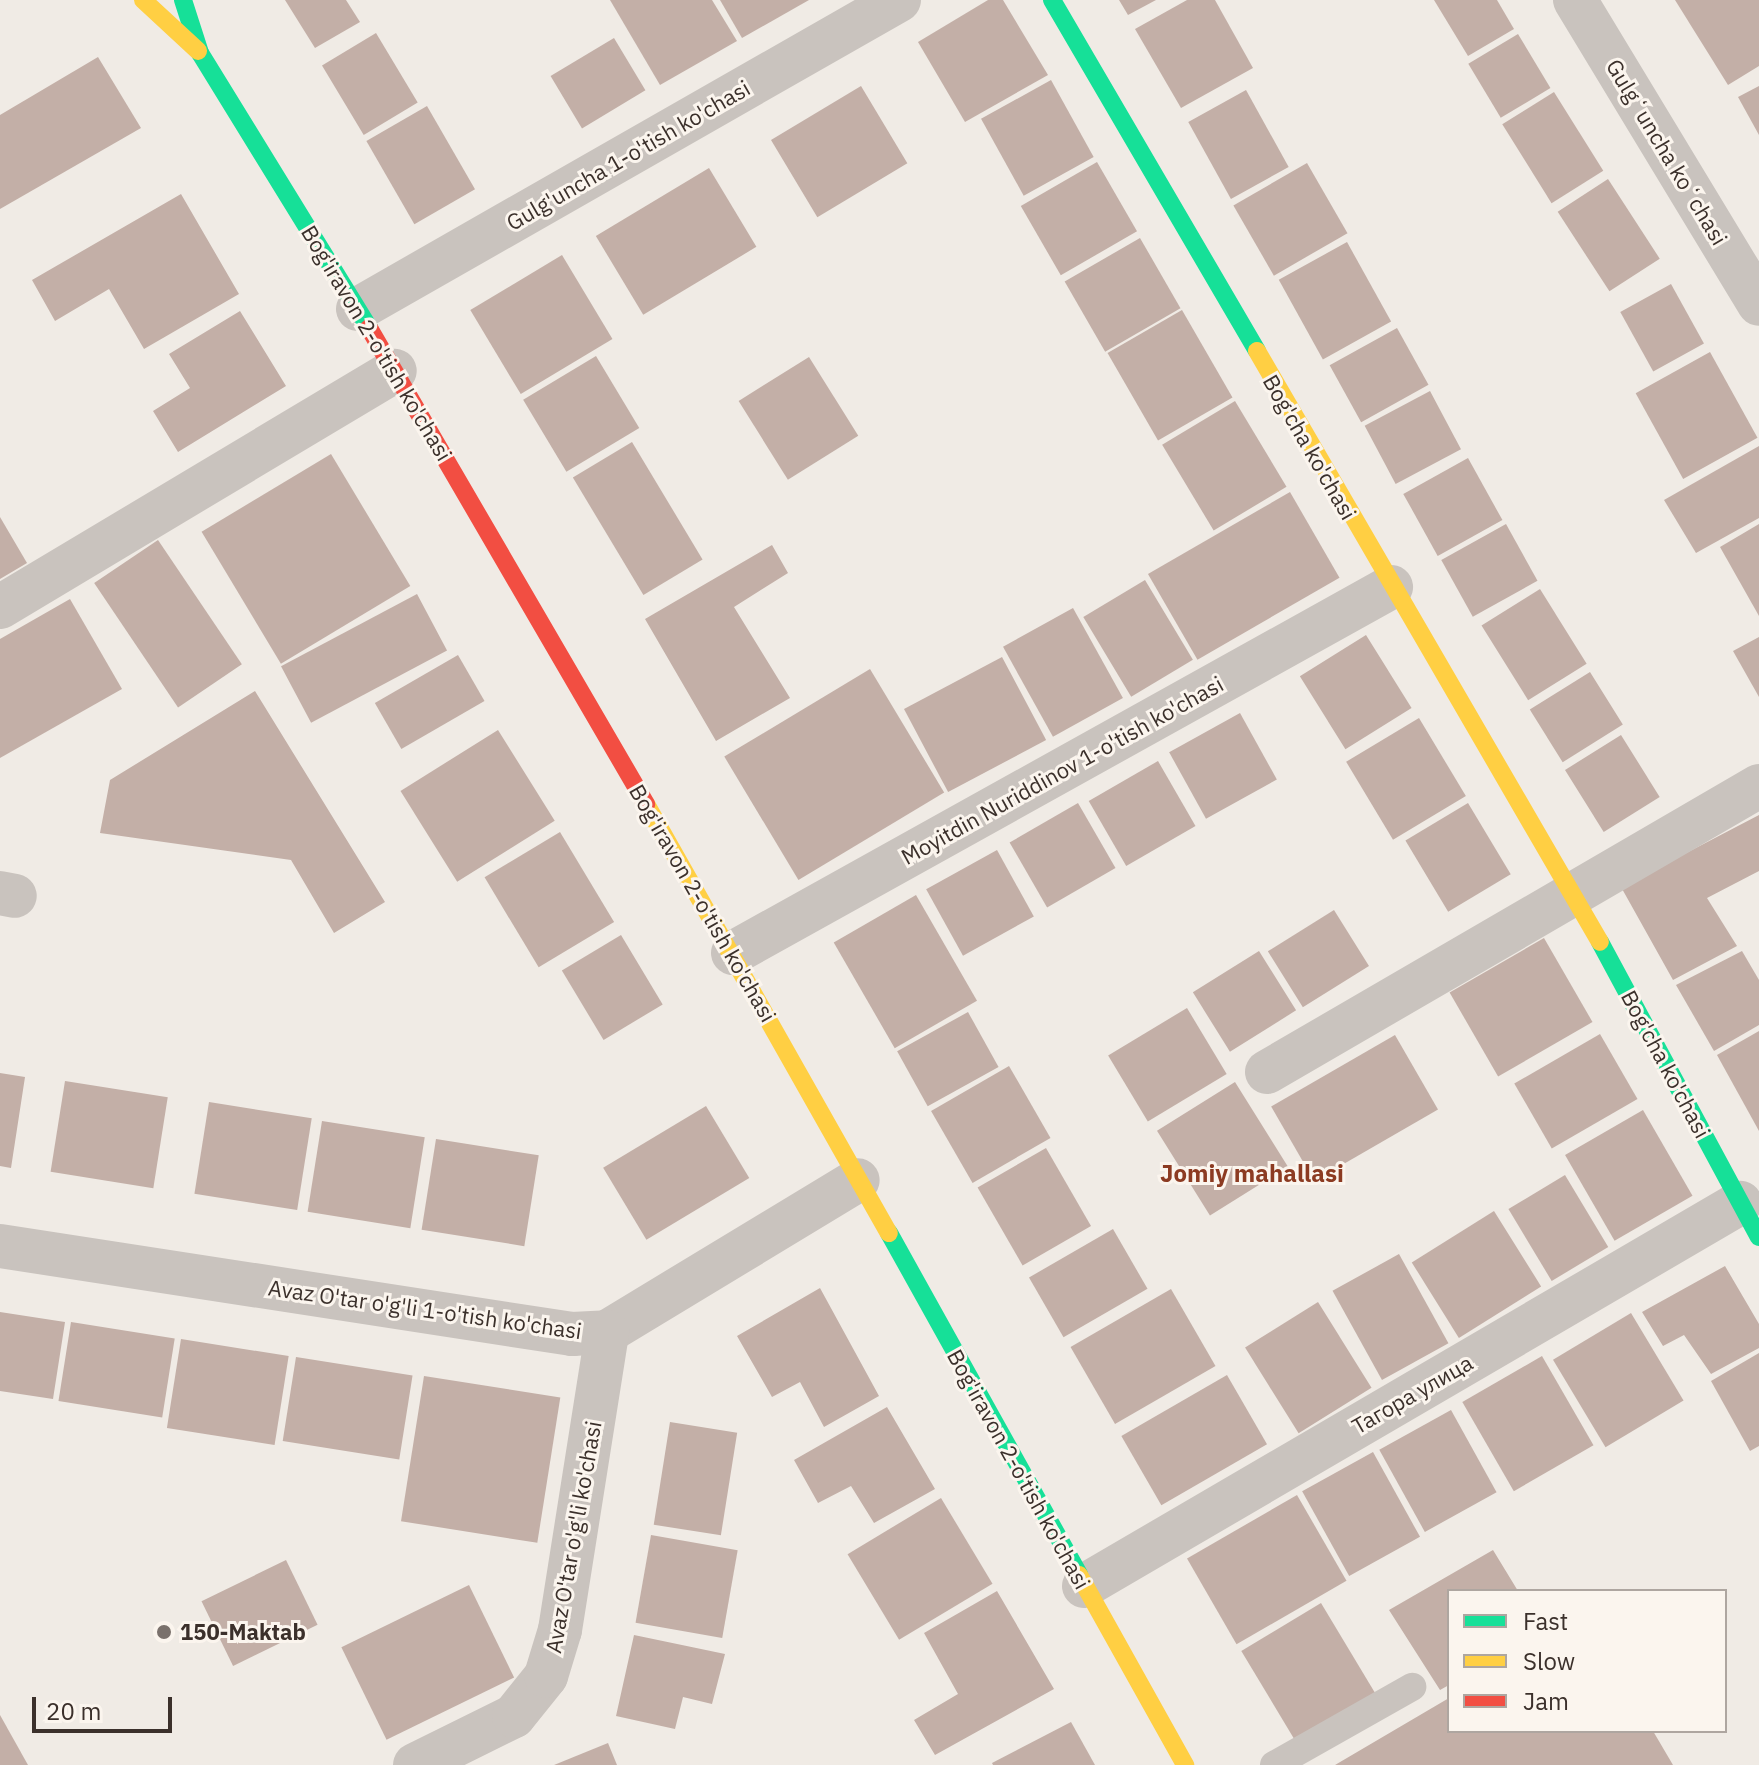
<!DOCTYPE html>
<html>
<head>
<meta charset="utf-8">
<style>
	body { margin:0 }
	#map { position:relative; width:1759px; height:1765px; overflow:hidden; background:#f0ebe5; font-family:"IBM Plex Sans",sans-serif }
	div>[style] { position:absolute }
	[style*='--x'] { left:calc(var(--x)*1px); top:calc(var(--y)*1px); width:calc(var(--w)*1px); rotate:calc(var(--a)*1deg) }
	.building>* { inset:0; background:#c3afa7; transform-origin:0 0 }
	.lane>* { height:28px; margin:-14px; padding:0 14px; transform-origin:14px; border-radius:14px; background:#c9c3be }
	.street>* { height:44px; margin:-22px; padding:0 22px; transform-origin:22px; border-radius:22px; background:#c9c3be }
	.fast>* { height:18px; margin:-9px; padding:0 9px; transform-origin:9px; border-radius:9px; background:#16e098 }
	.slow>* { height:18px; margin:-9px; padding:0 9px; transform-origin:9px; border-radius:9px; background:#ffcf43 }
	.jam>* { height:18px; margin:-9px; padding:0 9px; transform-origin:9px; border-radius:9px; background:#f24e42 }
	.dots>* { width:22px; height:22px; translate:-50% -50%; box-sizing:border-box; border:4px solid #fbf5ee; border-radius:50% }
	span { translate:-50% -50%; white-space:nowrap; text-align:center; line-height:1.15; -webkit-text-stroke:6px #fbf5ee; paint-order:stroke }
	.street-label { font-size:22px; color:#3b302b }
	.poi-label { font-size:22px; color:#3b302b; font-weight:700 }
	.left { translate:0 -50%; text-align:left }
	.neighbourhood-label { font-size:24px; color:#8c3b22; font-weight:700 }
	.legend { position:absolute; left:1447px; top:1589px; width:280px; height:144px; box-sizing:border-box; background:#fbf5ee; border:2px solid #aea6a0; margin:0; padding:10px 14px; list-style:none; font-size:24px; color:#3b302b }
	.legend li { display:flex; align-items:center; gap:16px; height:40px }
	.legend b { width:40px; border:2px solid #aea6a0 }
	.scale { position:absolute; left:32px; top:1697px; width:140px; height:36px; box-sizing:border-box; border:4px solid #3b302b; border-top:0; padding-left:10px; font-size:24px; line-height:28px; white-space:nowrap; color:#3b302b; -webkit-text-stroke:6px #fbf5ee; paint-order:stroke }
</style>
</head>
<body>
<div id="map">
	<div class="building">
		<i style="clip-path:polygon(285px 0,346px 0,360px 22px,315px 48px)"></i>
		<i style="clip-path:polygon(610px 0,712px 0,737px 41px,660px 85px)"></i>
		<i style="clip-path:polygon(720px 0,809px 0,742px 38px)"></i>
		<i style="clip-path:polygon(988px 0,1003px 0,1048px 75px,965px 122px,918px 42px)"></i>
		<i style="clip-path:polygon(1119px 0,1156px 0,1128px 15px)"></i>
		<i style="clip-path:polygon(1187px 0,1215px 0,1253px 68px,1181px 108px,1135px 29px)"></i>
		<i style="clip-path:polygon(1434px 0,1497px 0,1514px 29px,1468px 56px)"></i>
		<i style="clip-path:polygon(1675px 0,1759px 0,1759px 66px,1728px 85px)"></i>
		<i style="left:376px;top:33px;width:81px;height:63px;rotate:59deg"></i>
		<i style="left:1518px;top:34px;width:63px;height:58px;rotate:59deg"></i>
		<i style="left:614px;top:38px;width:61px;height:74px;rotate:59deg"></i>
		<i style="clip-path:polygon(98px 57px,141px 128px,0 209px,0 115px)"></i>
		<i style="left:1051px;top:80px;width:88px;height:80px;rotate:61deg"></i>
		<i style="left:861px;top:86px;width:90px;height:105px;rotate:59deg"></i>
		<i style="clip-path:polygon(1759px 86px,1759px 135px,1738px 97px)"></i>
		<i style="left:1246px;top:90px;width:88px;height:66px;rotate:61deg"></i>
		<i style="left:1554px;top:92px;width:93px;height:61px;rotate:58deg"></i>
		<i style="left:427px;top:106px;width:96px;height:70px;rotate:60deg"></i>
		<i style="left:1097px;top:162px;width:80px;height:88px;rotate:60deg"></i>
		<i style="left:1307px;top:163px;width:81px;height:85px;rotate:60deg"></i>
		<i style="left:709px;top:168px;width:92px;height:132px;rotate:59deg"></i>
		<i style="left:1608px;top:179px;width:95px;height:60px;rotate:57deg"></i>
		<i style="clip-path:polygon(181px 194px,239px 294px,144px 349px,109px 289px,55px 321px,32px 280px)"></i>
		<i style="left:1140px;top:238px;width:81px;height:87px;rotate:60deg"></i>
		<i style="left:1347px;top:242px;width:91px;height:78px;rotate:61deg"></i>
		<i style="left:562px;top:255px;width:98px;height:107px;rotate:59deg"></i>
		<i style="left:1671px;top:284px;width:68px;height:58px;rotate:61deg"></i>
		<i style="left:1182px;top:310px;width:101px;height:86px;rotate:60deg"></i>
		<i style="clip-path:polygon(240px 311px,286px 386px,178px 452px,153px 411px,190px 388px,169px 354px)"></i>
		<i style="left:1397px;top:328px;width:65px;height:77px;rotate:61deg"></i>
		<i style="left:1710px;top:352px;width:98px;height:85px;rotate:61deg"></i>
		<i style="left:596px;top:356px;width:84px;height:85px;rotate:59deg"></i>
		<i style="left:809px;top:357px;width:93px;height:83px;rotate:58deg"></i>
		<i style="left:1430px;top:391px;width:66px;height:74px;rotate:62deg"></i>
		<i style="left:1235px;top:401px;width:100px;height:85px;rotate:59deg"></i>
		<i style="left:632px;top:442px;width:137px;height:69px;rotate:59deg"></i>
		<i style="clip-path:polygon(1759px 446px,1759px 518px,1696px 553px,1664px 500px)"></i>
		<i style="left:331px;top:454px;width:154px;height:151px;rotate:59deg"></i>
		<i style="left:1468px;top:458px;width:71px;height:74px;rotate:61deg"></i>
		<i style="left:1290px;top:492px;width:99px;height:164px;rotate:60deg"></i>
		<i style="clip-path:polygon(0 517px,27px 563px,0 579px)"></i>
		<i style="left:1506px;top:524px;width:65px;height:74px;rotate:61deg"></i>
		<i style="clip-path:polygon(1759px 524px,1759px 616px,1720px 547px)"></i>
		<i style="left:158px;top:540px;width:150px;height:77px;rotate:56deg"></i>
		<i style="clip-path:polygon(772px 545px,788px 573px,734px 607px,790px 698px,716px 741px,645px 619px)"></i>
		<i style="left:1145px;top:580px;width:93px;height:72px;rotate:59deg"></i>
		<i style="left:1540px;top:589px;width:88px;height:69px;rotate:58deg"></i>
		<i style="left:417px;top:594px;width:64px;height:154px;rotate:62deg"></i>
		<i style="clip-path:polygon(70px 599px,122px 689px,0 758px,0 639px)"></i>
		<i style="left:1073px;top:608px;width:103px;height:80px;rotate:61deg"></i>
		<i style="left:1366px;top:635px;width:86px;height:78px;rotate:58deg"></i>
		<i style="clip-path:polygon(1759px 637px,1759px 697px,1733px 651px)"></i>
		<i style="left:458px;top:655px;width:53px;height:96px;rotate:60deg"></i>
		<i style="left:1002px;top:657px;width:94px;height:111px;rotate:62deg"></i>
		<i style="left:870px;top:669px;width:144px;height:170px;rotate:59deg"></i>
		<i style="left:1590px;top:672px;width:62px;height:71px;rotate:58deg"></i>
		<i style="clip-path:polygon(255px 691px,385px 902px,334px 933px,291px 860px,100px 833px,110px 780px)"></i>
		<i style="left:1240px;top:713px;width:76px;height:81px;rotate:61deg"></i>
		<i style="left:1419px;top:718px;width:91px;height:85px;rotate:59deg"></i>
		<i style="left:498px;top:730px;width:107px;height:115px;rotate:58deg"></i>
		<i style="left:1621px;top:735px;width:73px;height:66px;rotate:58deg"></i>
		<i style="left:1158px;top:761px;width:75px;height:80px;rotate:60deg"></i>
		<i style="left:1078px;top:803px;width:75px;height:79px;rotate:60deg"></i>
		<i style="left:1468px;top:803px;width:83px;height:73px;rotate:59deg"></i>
		<i style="clip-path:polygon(1759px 815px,1759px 871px,1707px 898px,1737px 946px,1673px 980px,1621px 887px)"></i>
		<i style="left:560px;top:832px;width:105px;height:88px;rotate:59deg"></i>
		<i style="left:997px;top:850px;width:76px;height:81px;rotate:61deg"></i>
		<i style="left:916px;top:895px;width:122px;height:95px;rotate:60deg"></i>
		<i style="left:1334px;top:910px;width:66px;height:78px;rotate:58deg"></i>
		<i style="left:621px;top:935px;width:81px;height:69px;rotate:59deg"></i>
		<i style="left:1544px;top:938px;width:97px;height:109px;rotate:60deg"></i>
		<i style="left:1259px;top:951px;width:70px;height:78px;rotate:58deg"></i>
		<i style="clip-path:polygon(1742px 951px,1759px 980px,1759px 1025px,1714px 1051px,1676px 985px)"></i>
		<i style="left:1187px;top:1008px;width:77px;height:92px;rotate:59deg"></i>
		<i style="left:968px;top:1012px;width:63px;height:81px;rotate:61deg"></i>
		<i style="clip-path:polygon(1759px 1031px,1759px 1131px,1717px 1055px)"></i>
		<i style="left:1600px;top:1034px;width:75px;height:99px;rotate:60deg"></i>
		<i style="left:1395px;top:1035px;width:86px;height:143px;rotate:60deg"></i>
		<i style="left:1009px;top:1066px;width:83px;height:90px;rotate:60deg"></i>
		<i style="clip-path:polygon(0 1073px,25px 1077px,11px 1168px,0 1166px)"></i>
		<i style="left:65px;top:1081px;width:104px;height:92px;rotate:9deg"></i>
		<i style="left:1235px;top:1082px;width:100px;height:92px;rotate:58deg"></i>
		<i style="left:209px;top:1102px;width:104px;height:93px;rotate:9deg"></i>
		<i style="left:706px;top:1106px;width:84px;height:120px;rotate:59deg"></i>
		<i style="left:1643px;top:1110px;width:99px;height:90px;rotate:60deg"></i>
		<i style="left:322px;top:1121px;width:104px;height:92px;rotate:9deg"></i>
		<i style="left:436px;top:1139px;width:104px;height:92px;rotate:9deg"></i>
		<i style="left:1046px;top:1148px;width:90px;height:79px;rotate:60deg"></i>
		<i style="left:1565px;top:1175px;width:84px;height:66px;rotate:59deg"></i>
		<i style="left:1494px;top:1211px;width:89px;height:97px;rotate:58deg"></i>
		<i style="left:1113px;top:1229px;width:69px;height:97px;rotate:60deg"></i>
		<i style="left:1399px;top:1254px;width:102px;height:76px;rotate:61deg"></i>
		<i style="clip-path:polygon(1725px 1266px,1759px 1324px,1759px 1348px,1711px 1374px,1684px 1335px,1663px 1346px,1642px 1312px)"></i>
		<i style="clip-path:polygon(820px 1288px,879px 1396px,824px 1427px,800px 1382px,772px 1397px,737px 1336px)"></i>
		<i style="left:1171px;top:1289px;width:89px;height:116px;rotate:60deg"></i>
		<i style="left:1318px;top:1302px;width:101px;height:86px;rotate:58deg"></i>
		<i style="clip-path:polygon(0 1312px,65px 1322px,53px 1399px,0 1391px)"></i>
		<i style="left:1631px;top:1313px;width:102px;height:91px;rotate:59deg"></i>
		<i style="left:71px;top:1322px;width:105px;height:80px;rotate:9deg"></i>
		<i style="left:181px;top:1339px;width:109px;height:90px;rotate:9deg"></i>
		<i style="clip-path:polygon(1759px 1353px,1759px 1446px,1750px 1451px,1711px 1381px)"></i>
		<i style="left:1542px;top:1356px;width:103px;height:92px;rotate:60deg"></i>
		<i style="left:296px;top:1357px;width:118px;height:85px;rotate:9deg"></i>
		<i style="left:1227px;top:1375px;width:80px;height:122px;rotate:60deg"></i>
		<i style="left:424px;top:1376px;width:138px;height:147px;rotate:9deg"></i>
		<i style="clip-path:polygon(887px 1407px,935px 1489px,874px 1523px,851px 1486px,818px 1503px,794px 1460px)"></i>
		<i style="left:1451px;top:1410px;width:94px;height:82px;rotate:61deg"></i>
		<i style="left:670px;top:1422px;width:68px;height:104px;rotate:9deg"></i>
		<i style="left:1373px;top:1452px;width:97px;height:81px;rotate:61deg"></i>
		<i style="left:1297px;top:1495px;width:99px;height:127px;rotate:60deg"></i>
		<i style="left:941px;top:1498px;width:100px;height:109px;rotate:59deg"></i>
		<i style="left:651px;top:1535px;width:88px;height:89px;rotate:10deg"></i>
		<i style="clip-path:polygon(1493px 1550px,1518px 1591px,1449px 1591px,1449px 1685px,1440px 1690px,1389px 1610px)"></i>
		<i style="left:286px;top:1560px;width:72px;height:94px;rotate:64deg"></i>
		<i style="left:469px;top:1585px;width:103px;height:142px;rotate:64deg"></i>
		<i style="clip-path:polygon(997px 1591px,1054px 1689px,935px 1755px,914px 1720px,958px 1694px,924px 1633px)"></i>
		<i style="left:1321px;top:1603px;width:105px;height:93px;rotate:59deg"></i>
		<i style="clip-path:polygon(634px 1635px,725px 1654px,712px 1704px,683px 1697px,675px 1729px,616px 1716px)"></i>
		<i style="clip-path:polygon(1449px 1698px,1449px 1731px,1653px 1731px,1673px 1765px,1335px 1765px)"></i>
		<i style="clip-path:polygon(0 1715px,28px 1765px,0 1765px)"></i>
		<i style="clip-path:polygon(1071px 1722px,1095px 1765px,993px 1765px,992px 1763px)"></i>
		<i style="clip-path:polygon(608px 1743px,617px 1765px,554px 1765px)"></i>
	</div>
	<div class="lane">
		<i style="--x:1274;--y:1765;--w:159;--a:-29.5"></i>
	</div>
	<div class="street">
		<i style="--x:1575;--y:0;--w:355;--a:58.8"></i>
		<i style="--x:358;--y:309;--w:623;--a:-29.73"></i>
		<i style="--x:0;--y:607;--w:460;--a:-30.9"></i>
		<i style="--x:0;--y:893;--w:15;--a:11"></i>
		<i style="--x:733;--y:953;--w:753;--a:-29.08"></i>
		<i style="--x:1267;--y:1072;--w:569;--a:-30.17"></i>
		<i style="--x:0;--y:1246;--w:579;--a:8.75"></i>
		<i style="--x:572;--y:1334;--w:35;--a:-3"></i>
		<i style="--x:607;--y:1332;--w:293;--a:-31.2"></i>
		<i style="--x:1084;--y:1586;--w:760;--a:-30.28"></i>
		<i style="--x:415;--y:1765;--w:110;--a:-26.3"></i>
		<i style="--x:514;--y:1716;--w:51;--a:-51.3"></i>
		<i style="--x:546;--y:1676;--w:48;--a:-73.1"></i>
		<i style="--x:560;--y:1630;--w:302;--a:-81"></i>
	</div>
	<div class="fast">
		<i style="--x:183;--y:0;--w:56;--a:72.2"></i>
		<i style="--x:200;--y:53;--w:323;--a:58.4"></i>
		<i style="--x:1052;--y:0;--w:406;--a:59.7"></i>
		<i style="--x:1600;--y:942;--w:335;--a:61.7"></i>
		<i style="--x:889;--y:1233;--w:391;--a:60.9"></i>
	</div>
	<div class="slow">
		<i style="--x:143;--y:0;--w:75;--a:42.8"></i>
		<i style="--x:1257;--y:351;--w:683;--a:59.87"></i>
		<i style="--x:646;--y:804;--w:493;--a:60.5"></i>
		<i style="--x:1079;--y:1575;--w:218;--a:60.8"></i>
	</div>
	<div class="jam">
		<i style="--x:369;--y:328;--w:551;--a:59.8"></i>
	</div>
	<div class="dots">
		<i style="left:164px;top:1632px;background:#7a716c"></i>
	</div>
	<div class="street-label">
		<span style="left:1667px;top:152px;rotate:59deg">Gulgʻuncha koʻchasi</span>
		<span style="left:628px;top:155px;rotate:-30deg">Gulg'uncha 1-o'tish ko'chasi</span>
		<span style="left:377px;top:343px;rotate:59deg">Bog'iravon 2-o'tish ko'chasi</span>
		<span style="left:1310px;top:447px;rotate:60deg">Bog'cha ko'chasi</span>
		<span style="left:1062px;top:770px;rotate:-29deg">Moyitdin Nuriddinov 1-o'tish ko'chasi</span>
		<span style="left:703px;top:903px;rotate:60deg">Bog'iravon 2-o'tish ko'chasi</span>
		<span style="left:1666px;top:1064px;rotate:62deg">Bog'cha ko'chasi</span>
		<span style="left:425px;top:1309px;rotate:8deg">Avaz O'tar o'g'li 1-o'tish ko'chasi</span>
		<span style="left:1412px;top:1394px;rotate:-30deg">Тагора улица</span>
		<span style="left:1019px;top:1469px;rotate:61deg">Bog'iravon 2-o'tish ko'chasi</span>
		<span style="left:573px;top:1537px;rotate:-80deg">Avaz O'tar o'g'li ko'chasi</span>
	</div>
	<div class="poi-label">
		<span class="left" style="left:180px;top:1632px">150-Maktab</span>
	</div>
	<div class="neighbourhood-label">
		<span style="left:1252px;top:1174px">Jomiy mahallasi</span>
	</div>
	<ul class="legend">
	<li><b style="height:10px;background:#16e098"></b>Fast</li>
	<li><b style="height:10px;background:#ffcf43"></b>Slow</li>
	<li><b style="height:10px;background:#f24e42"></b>Jam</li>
	</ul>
	<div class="scale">20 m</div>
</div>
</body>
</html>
